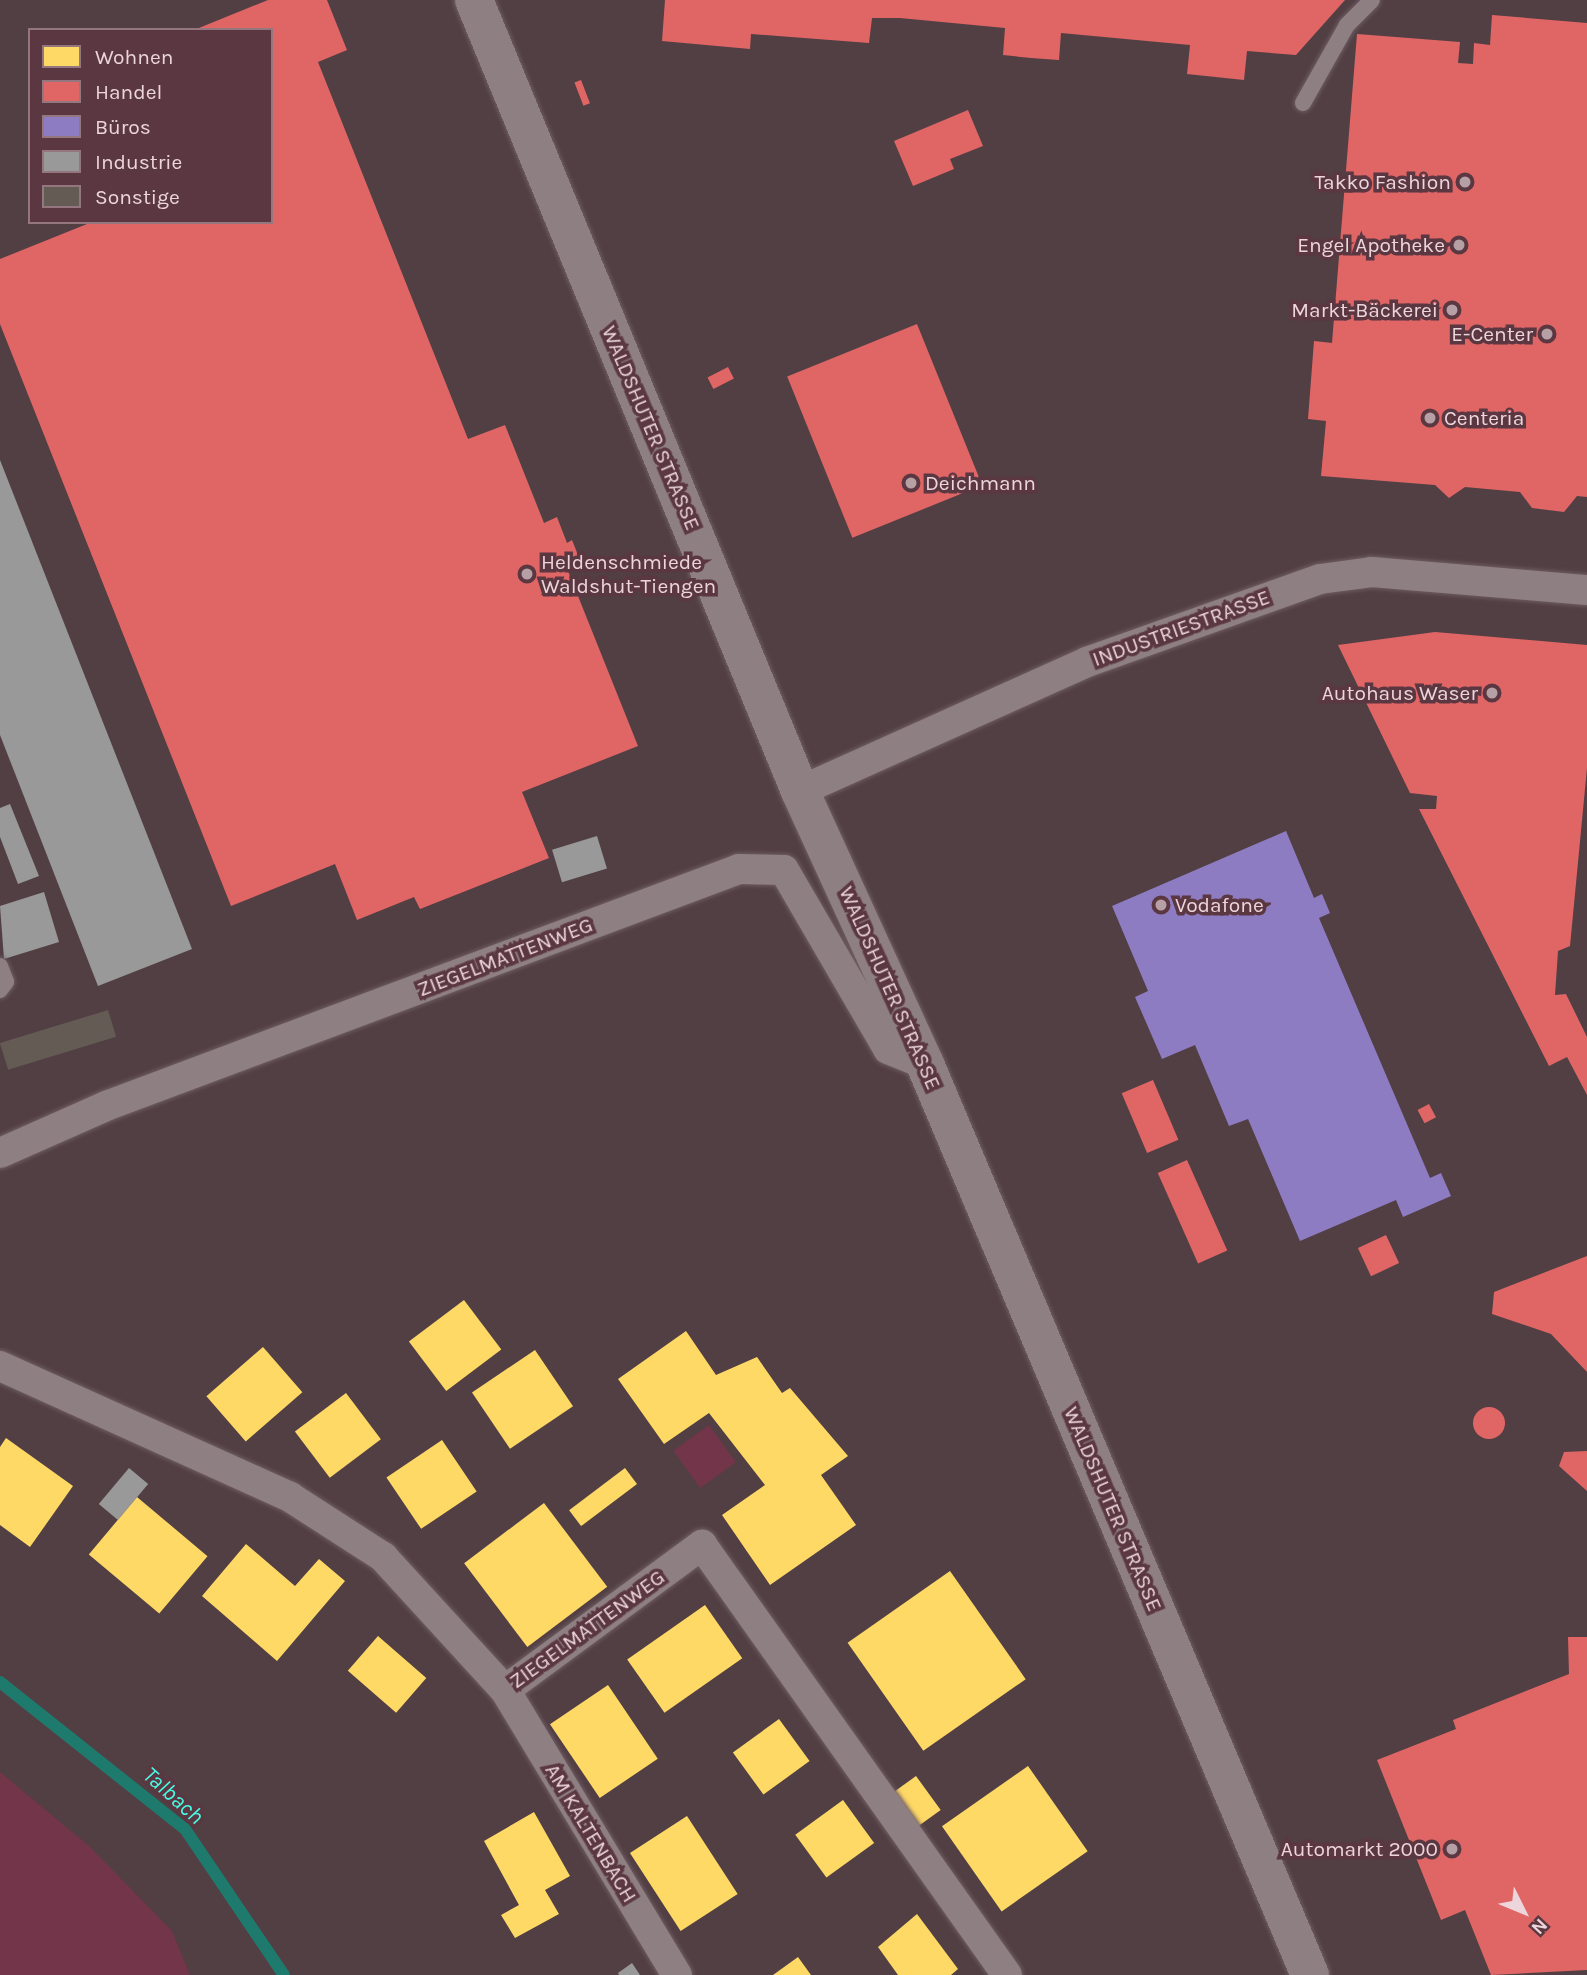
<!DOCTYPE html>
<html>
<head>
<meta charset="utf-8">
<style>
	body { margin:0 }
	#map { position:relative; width:1587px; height:1975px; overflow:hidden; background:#523f44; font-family:Karla,sans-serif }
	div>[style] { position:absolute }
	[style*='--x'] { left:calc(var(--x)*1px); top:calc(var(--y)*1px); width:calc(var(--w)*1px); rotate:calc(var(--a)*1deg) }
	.green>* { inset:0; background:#723549; transform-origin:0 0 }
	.homes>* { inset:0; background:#ffd966; transform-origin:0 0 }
	.shops>* { inset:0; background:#e06666; transform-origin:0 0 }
	.round { border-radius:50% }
	.offices>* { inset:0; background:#8e7cc3 }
	.industry>* { inset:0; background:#999; transform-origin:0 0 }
	.stream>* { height:12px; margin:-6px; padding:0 6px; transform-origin:6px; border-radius:6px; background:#1f7a6e }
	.building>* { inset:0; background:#635b54; transform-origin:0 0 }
	.roads { filter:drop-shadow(0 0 2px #6e5c62) drop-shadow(0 0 2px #6e5c62) }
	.lane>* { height:16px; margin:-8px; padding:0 8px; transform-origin:8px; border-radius:8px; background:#8e7f83 }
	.street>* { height:30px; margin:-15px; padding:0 15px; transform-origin:15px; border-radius:15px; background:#8e7f83 }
	.secondary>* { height:38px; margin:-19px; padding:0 19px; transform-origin:19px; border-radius:19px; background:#8e7f83 }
	.dots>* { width:19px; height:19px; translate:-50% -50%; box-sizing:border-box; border:4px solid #5a3741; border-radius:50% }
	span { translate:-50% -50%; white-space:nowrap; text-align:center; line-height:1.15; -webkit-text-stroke:7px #5a3741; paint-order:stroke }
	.poi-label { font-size:21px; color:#ecd5db }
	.right { translate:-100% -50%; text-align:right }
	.left { translate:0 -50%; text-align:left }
	.street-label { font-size:21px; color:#ecd5db }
	.water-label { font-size:23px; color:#47fae1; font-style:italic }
	.legend { position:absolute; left:28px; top:28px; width:245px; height:196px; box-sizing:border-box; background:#5a3741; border:2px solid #94767f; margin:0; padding:9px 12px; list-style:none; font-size:21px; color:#ecd5db }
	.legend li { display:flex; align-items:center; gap:14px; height:35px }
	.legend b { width:35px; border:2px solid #94767f }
	.north { position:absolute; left:1489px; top:1877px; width:70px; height:70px; -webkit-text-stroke:5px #5a3741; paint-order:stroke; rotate:133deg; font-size:19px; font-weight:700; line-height:28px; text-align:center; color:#ecd5db }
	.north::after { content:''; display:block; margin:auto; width:24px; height:32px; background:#ecd5db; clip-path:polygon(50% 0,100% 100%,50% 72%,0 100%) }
</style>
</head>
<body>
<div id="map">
	<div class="green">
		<i style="left:709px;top:1425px;width:46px;height:44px;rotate:54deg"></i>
		<i style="clip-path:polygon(0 1772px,89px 1846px,172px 1931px,190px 1975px,0 1975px)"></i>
	</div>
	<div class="homes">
		<i style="left:464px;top:1300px;width:62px;height:69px;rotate:53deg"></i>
		<i style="clip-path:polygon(686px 1331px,716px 1375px,757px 1357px,782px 1393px,790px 1388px,848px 1456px,821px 1475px,856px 1525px,770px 1585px,722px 1515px,765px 1485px,709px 1413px,664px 1444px,618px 1379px)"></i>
		<i style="left:263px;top:1347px;width:60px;height:75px;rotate:49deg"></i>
		<i style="left:535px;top:1350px;width:68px;height:76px;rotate:56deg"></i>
		<i style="left:346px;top:1393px;width:58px;height:64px;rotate:53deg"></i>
		<i style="clip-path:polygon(6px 1438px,73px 1486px,30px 1547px,0 1525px,0 1447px)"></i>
		<i style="left:442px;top:1440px;width:62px;height:67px;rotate:56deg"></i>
		<i style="left:625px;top:1468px;width:20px;height:70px;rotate:53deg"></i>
		<i style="left:137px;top:1497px;width:92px;height:75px;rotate:40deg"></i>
		<i style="left:544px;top:1503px;width:105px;height:100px;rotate:53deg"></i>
		<i style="clip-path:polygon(246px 1544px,295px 1586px,319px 1559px,345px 1581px,277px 1661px,202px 1596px)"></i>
		<i style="left:950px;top:1571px;width:132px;height:125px;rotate:55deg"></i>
		<i style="left:705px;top:1605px;width:65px;height:95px;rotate:55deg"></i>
		<i style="left:378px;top:1636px;width:64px;height:46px;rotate:41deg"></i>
		<i style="left:608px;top:1685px;width:89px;height:70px;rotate:56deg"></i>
		<i style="left:779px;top:1719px;width:52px;height:57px;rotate:54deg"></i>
		<i style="left:1028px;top:1766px;width:104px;height:105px;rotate:55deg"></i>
		<i style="left:916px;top:1776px;width:42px;height:27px;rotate:54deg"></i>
		<i style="left:843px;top:1800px;width:53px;height:59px;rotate:54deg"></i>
		<i style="clip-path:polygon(534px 1812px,570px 1876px,545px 1890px,559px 1914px,515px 1938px,501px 1915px,519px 1905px,484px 1841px)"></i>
		<i style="left:687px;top:1816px;width:93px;height:68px;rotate:57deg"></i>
		<i style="clip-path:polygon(917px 1914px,958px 1969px,951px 1975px,898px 1975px,878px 1947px)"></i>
		<i style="clip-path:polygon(798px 1957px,811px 1975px,773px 1975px)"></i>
	</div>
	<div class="shops">
		<i style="clip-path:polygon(268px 0,327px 0,347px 50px,318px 62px,468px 439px,505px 425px,544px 523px,557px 517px,567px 543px,572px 540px,582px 565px,568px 571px,638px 746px,522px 792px,549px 858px,420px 909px,414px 897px,357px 920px,335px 864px,231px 906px,0 324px,0 259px,92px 222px,271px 222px,271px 30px,194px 30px)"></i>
		<i style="clip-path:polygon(665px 0,1345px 0,1296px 55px,1247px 51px,1244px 80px,1187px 74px,1190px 45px,1061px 33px,1059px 60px,1031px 58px,1003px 55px,1005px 28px,900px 18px,872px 18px,869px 43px,751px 34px,750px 49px,662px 41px)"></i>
		<i style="clip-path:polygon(1492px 15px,1587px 23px,1587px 497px,1577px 496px,1564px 512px,1532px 508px,1520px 492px,1465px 487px,1449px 498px,1435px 485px,1321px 476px,1326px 421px,1308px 419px,1314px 341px,1332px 343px,1357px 34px,1460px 42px,1458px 63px,1473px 64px,1474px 43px,1490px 45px)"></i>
		<i style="left:581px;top:80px;width:25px;height:7px;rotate:69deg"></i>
		<i style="clip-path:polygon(968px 110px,983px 146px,950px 159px,954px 169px,913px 186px,894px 141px)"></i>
		<i style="left:917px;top:324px;width:174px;height:140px;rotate:68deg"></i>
		<i style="left:728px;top:367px;width:13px;height:23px;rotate:63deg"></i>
		<i style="clip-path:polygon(1435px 632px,1587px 645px,1587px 768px,1570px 946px,1558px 951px,1555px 995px,1566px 994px,1587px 1037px,1587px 1095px,1567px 1057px,1549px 1066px,1419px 809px,1436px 809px,1437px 796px,1410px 793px,1338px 645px)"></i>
		<i style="left:1153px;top:1080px;width:65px;height:34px;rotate:67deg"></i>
		<i style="left:1429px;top:1104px;width:15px;height:13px;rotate:62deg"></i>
		<i style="left:1187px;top:1160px;width:99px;height:32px;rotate:66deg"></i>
		<i style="left:1386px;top:1235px;width:31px;height:31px;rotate:65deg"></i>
		<i style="clip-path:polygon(1587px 1256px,1587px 1372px,1551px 1334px,1492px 1314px,1494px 1292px)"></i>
		<i class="round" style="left:1473px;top:1407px;width:32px;height:32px"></i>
		<i style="clip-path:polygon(1587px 1451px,1587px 1491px,1559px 1466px,1564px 1452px)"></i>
		<i style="clip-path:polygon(1568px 1637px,1587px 1637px,1587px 1970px,1491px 1975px,1465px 1910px,1441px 1920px,1377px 1760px,1456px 1729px,1453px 1720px,1569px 1674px)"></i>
	</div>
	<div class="offices">
		<i style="clip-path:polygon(1286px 831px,1314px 898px,1322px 894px,1330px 913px,1319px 918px,1430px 1178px,1441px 1173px,1451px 1196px,1403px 1217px,1396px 1200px,1300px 1241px,1248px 1119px,1229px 1126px,1195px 1045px,1162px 1059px,1135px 997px,1148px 991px,1112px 906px)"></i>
	</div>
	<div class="industry">
		<i style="clip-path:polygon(0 460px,192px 949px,98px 986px,0 735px)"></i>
		<i style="clip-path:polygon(10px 804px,39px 876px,18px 884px,0 837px,0 808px)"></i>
		<i style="left:597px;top:836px;width:34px;height:47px;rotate:73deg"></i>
		<i style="clip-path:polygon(44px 892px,59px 942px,4px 959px,0 906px)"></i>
		<i style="left:129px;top:1468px;width:25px;height:47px;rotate:40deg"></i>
		<i style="clip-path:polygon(632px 1963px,640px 1975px,619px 1975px,618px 1973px)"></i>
	</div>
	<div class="stream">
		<i style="--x:0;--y:1682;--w:236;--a:38.5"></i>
		<i style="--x:185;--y:1829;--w:176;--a:55.9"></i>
	</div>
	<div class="building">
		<i style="left:108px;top:1010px;width:28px;height:113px;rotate:73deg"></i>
	</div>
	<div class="roads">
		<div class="lane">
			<i style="--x:1303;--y:103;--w:90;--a:-60.6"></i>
			<i style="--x:1347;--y:25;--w:35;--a:-45"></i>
			<i style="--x:0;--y:966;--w:17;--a:69"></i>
			<i style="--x:6;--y:982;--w:10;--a:127"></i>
		</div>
		<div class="street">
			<i style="--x:800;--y:791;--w:315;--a:-24.2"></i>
			<i style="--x:1087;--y:662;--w:247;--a:-19.6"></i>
			<i style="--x:1320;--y:579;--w:52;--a:-7.7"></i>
			<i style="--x:1372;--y:572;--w:216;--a:4.8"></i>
			<i style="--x:0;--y:1153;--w:116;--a:-23.9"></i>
			<i style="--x:106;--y:1106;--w:676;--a:-20.53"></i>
			<i style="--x:739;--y:869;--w:45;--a:1.3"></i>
			<i style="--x:784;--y:870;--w:207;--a:59.8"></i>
			<i style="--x:888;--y:1049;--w:40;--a:22"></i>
			<i style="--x:0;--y:1366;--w:318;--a:24.3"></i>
			<i style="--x:290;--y:1497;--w:111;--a:32.8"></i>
			<i style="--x:383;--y:1557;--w:180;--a:47.5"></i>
			<i style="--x:505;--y:1690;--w:333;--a:58.9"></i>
			<i style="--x:505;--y:1690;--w:245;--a:-36.4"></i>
			<i style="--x:702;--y:1545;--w:527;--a:54.65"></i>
		</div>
		<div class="secondary">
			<i style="--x:474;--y:0;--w:856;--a:67.6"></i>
			<i style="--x:800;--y:791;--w:300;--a:65.4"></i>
			<i style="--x:925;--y:1064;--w:989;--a:67.09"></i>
		</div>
	</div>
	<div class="dots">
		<i style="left:1465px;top:182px;background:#b6a0a6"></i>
		<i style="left:1459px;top:245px;background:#b6a0a6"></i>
		<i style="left:1452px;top:310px;background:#b6a0a6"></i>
		<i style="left:1547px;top:334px;background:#b6a0a6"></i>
		<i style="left:1430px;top:418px;background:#b6a0a6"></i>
		<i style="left:911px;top:483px;background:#b6a0a6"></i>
		<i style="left:527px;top:574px;background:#b6a0a6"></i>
		<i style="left:1492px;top:693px;background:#b6a0a6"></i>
		<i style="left:1161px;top:905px;background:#b6a0a6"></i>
		<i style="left:1452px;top:1849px;background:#b6a0a6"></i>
	</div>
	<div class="poi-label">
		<span class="right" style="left:1451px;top:182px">Takko Fashion</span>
		<span class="right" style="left:1445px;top:245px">Engel Apotheke</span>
		<span class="right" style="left:1438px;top:310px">Markt-Bäckerei</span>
		<span class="right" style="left:1533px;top:334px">E-Center</span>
		<span class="left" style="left:1444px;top:418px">Centeria</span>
		<span class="left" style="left:925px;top:483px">Deichmann</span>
		<span class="left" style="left:541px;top:574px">Heldenschmiede<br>Waldshut-Tiengen</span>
		<span class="right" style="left:1478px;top:693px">Autohaus Waser</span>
		<span class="left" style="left:1175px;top:905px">Vodafone</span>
		<span class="right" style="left:1438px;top:1849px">Automarkt 2000</span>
	</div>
	<div class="street-label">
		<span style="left:651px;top:428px;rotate:67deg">WALDSHUTER STRASSE</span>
		<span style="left:1181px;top:628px;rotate:-20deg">INDUSTRIESTRASSE</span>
		<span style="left:505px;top:957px;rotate:-21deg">ZIEGELMATTENWEG</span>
		<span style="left:890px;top:988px;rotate:66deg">WALDSHUTER STRASSE</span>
		<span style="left:1113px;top:1509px;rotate:67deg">WALDSHUTER STRASSE</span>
		<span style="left:587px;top:1629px;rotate:-36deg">ZIEGELMATTENWEG</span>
		<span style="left:591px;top:1833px;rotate:59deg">AM KALTENBACH</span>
	</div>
	<div class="water-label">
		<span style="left:173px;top:1796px;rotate:42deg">Talbach</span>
	</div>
	<ul class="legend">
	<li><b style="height:19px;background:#ffd966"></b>Wohnen</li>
	<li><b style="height:19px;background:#e06666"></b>Handel</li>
	<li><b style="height:19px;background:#8e7cc3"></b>Büros</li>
	<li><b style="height:19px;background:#999"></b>Industrie</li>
	<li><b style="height:19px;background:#635b54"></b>Sonstige</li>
	</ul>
	<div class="north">N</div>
</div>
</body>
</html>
